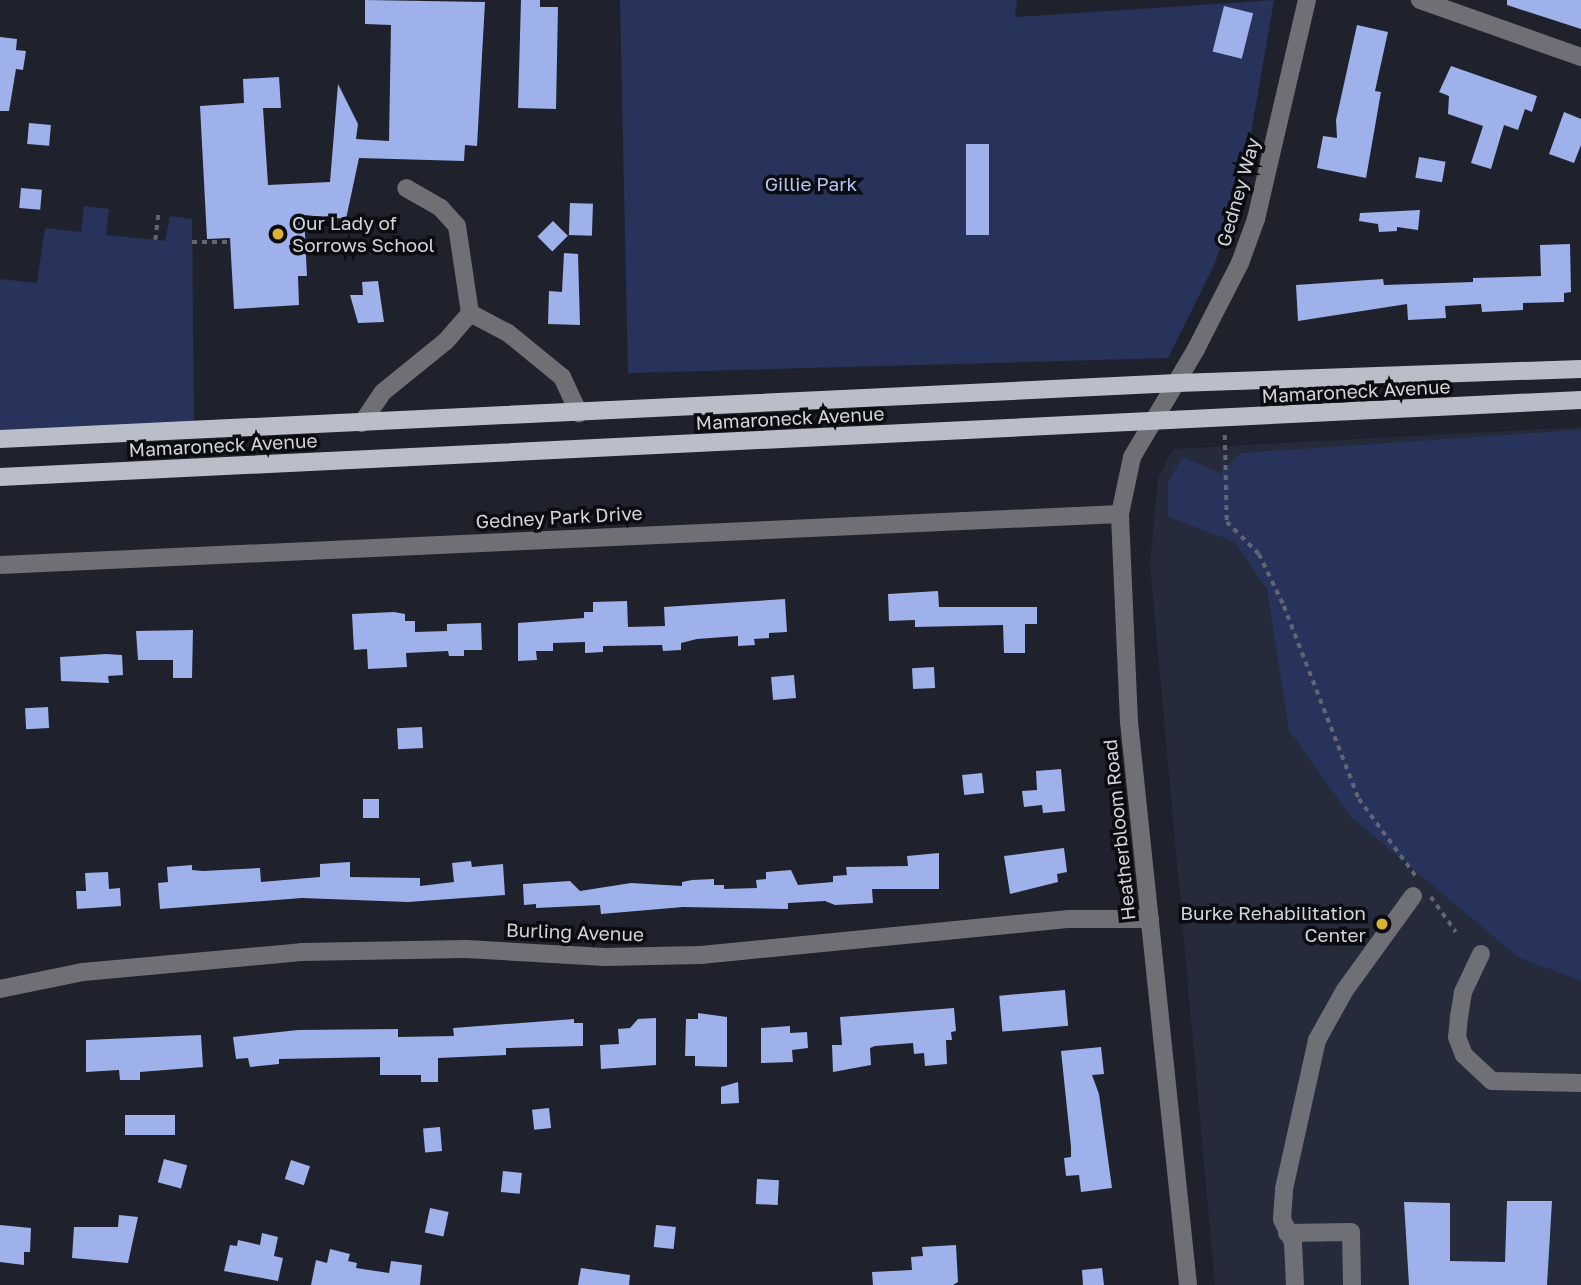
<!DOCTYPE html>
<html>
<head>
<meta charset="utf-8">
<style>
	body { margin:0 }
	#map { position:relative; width:1581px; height:1285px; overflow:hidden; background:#1f222c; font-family:"Golos Text",sans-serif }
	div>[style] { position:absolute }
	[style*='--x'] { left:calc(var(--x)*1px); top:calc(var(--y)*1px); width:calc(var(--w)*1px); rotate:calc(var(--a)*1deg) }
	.built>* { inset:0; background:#252b3a }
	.green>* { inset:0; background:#28335b }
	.building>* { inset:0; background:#9eb1ea; transform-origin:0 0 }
	.path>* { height:3.5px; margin-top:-1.75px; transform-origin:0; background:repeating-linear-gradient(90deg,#63666f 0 5px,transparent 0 10px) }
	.minor>* { height:18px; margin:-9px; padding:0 9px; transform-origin:9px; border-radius:9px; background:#6e7075 }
	.major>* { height:18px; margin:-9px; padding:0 9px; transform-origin:9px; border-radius:9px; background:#babec9 }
	.dots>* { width:19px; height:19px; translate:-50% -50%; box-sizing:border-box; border:4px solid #0b0c10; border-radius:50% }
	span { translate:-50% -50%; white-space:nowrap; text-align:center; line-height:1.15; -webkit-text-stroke:7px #0b0c10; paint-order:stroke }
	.park-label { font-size:19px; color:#b4c4f3 }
	.street-label { font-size:19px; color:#d1d4da }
	.poi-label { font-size:19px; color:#d1d4da }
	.left { translate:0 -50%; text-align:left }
	.right { translate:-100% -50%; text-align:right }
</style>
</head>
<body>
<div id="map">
	<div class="built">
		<i style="clip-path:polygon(1581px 427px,1581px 1285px,1215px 1285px,1150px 564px,1158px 478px,1173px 449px)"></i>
	</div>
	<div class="green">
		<i style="clip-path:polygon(620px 0,1017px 0,1015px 17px,1274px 0,1241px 191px,1214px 265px,1168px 358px,628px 373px)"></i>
		<i style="clip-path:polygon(84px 206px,109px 209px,106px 235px,165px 241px,170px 216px,192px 219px,194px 431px,0 438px,0 279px,37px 283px,45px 228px,81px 232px)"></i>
		<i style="clip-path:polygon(1581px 430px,1581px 981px,1518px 957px,1351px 817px,1289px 730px,1267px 589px,1235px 542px,1168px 517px,1168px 481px,1183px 457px,1220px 473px,1241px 453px)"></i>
	</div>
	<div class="building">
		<i style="clip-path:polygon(365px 0,485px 2px,477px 146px,465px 145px,464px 161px,359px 158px,346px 219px,304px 215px,307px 276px,298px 276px,299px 305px,234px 309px,230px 238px,207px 239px,200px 106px,244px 103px,243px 79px,279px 77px,281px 108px,263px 108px,268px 185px,330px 182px,338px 84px,358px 124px,356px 139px,389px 141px,391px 25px,365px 24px)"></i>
		<i style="clip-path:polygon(521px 0,540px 0,540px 7px,558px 7px,556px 109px,518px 108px)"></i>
		<i style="clip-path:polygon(1507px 0,1581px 0,1581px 29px,1507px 5px)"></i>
		<i style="left:1224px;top:6px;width:30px;height:47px;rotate:14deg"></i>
		<i style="clip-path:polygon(1357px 25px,1388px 32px,1375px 91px,1381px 92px,1366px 178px,1317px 168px,1323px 136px,1337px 138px,1336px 120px)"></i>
		<i style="clip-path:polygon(0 37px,17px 39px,16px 50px,26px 51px,23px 70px,16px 69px,9px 111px,0 111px)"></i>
		<i style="clip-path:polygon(1451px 66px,1537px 96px,1532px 112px,1525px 109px,1518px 130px,1504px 125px,1491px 169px,1471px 163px,1483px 126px,1448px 114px,1449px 96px,1439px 92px)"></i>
		<i style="clip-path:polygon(1564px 112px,1581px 119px,1581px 145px,1574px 163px,1549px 154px)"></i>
		<i style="left:29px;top:123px;width:22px;height:21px;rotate:5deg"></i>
		<i style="left:966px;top:144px;width:23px;height:91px"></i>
		<i style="left:1419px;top:157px;width:27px;height:21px;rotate:10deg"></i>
		<i style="left:21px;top:188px;width:21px;height:20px;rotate:5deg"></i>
		<i style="left:570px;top:203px;width:23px;height:32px;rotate:2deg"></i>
		<i style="clip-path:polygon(1420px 210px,1418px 230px,1397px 227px,1397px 231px,1379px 232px,1378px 224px,1359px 221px,1360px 213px)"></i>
		<i style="left:553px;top:221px;width:21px;height:22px;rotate:45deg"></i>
		<i style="clip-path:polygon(1570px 244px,1571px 292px,1564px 293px,1564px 302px,1523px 303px,1523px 310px,1482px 312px,1481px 304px,1445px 306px,1446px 318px,1408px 320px,1407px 304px,1298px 321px,1296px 285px,1383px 279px,1384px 285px,1473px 282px,1473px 278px,1541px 276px,1540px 245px)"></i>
		<i style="clip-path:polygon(564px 253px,578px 254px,580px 325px,548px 324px,549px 291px,562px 292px)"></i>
		<i style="clip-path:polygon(378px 281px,384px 322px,358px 323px,350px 295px,363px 295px,362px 282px)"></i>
		<i style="clip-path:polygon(938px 591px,939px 607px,1037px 607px,1037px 624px,1025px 624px,1025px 653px,1004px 653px,1003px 625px,915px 627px,915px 620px,889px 621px,888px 594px)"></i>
		<i style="clip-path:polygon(785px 599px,787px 632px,769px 633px,769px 638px,754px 639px,755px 645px,738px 646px,738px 636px,697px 639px,681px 643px,681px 650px,663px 651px,662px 645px,603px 646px,603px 652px,585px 653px,585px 642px,553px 643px,553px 651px,536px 651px,537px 660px,518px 661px,518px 623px,584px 618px,584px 612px,593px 612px,593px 602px,627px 601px,628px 627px,665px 626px,664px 607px)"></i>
		<i style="clip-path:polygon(394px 612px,405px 614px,405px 621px,415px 621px,415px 632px,447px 631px,447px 624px,481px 623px,482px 650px,464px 650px,464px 656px,449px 656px,448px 651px,406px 653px,407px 667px,368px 669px,367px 649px,354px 650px,352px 614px)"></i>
		<i style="clip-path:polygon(193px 630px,192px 678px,173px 678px,173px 660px,138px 660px,136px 631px)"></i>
		<i style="clip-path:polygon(106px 654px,122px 655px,123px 675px,108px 676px,109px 683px,61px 681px,60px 657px)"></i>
		<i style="left:934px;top:667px;width:21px;height:22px;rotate:87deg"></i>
		<i style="left:794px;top:675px;width:23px;height:23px;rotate:85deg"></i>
		<i style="left:48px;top:707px;width:21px;height:23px;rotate:87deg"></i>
		<i style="left:422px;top:727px;width:21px;height:25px;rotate:87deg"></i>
		<i style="clip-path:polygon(1061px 769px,1065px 811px,1043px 813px,1042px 805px,1024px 807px,1022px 791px,1037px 790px,1036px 771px)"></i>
		<i style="left:982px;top:773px;width:20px;height:20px;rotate:84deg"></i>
		<i style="left:379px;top:799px;width:19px;height:16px;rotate:90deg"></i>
		<i style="clip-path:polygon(1064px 848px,1067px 872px,1057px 874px,1058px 882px,1010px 894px,1004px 856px)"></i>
		<i style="clip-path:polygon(939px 853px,939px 889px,872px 889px,873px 903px,835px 905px,825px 901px,788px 903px,788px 909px,683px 907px,601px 914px,600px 905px,536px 908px,536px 904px,524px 905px,523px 884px,570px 881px,580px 891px,631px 883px,682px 886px,682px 882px,692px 880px,714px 879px,714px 885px,724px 885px,724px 889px,757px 888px,756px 880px,766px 879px,766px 872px,791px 870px,798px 885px,833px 882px,833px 876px,847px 875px,846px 867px,908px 866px,907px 856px)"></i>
		<i style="clip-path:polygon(471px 861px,472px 867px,503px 864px,505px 895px,408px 902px,302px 898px,160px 909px,158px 883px,168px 882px,167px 867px,192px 865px,192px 870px,203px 871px,260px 868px,261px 882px,320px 877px,320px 864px,350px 862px,350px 877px,420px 878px,420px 886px,454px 882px,452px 863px)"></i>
		<i style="clip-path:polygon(108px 872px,109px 889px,120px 888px,121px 906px,77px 909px,76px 891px,86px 891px,85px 873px)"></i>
		<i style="left:1065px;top:990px;width:36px;height:66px;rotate:85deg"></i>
		<i style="clip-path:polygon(954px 1008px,956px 1031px,951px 1032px,952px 1040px,946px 1040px,947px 1064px,925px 1066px,924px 1053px,914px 1054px,913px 1043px,875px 1046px,870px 1048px,871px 1065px,833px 1072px,832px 1045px,842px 1045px,840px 1017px)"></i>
		<i style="clip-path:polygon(698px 1013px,727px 1017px,727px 1067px,695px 1066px,695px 1056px,685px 1056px,686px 1019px,698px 1019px)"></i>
		<i style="clip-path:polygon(656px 1018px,656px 1065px,601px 1069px,600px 1045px,619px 1044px,618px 1029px,630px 1028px,638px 1019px)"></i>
		<i style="clip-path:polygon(574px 1019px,574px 1023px,583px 1023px,583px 1046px,506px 1048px,506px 1055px,438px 1058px,438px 1082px,421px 1082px,421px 1075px,380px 1075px,380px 1057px,279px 1059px,279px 1064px,250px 1067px,248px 1058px,236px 1059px,233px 1037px,298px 1030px,398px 1029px,398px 1037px,454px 1036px,453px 1028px)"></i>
		<i style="clip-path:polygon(790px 1026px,790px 1033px,807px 1032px,808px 1048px,792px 1050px,793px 1062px,761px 1063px,761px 1028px)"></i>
		<i style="clip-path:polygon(201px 1035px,203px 1067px,140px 1072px,140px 1080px,120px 1080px,119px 1070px,86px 1072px,86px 1040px)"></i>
		<i style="clip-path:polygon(1101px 1047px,1104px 1074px,1092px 1075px,1099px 1094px,1112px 1188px,1081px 1192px,1079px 1175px,1066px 1176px,1064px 1158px,1071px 1157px,1071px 1147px,1061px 1051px)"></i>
		<i style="clip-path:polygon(738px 1082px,739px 1103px,721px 1104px,721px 1087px)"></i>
		<i style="left:549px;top:1108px;width:20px;height:17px;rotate:84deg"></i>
		<i style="left:175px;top:1115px;width:20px;height:50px;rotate:90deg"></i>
		<i style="left:440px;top:1127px;width:24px;height:17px;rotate:85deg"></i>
		<i style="left:164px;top:1159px;width:24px;height:24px;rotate:15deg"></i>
		<i style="left:291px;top:1160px;width:20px;height:20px;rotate:18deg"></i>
		<i style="left:503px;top:1171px;width:19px;height:21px;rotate:6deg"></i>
		<i style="left:757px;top:1179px;width:22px;height:25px;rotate:3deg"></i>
		<i style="clip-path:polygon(1507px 1201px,1552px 1201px,1547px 1285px,1409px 1285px,1404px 1202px,1450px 1203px,1450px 1261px,1505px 1262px)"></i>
		<i style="left:430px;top:1208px;width:19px;height:25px;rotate:12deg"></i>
		<i style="clip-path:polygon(119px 1215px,138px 1217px,128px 1263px,72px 1258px,74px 1227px,118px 1227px)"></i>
		<i style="clip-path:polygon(0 1225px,31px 1228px,30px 1252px,24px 1252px,24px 1265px,0 1262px)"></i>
		<i style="left:656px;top:1225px;width:20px;height:22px;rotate:6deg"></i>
		<i style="clip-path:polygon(262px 1233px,278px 1237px,274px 1256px,283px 1258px,278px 1281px,224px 1271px,230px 1245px,237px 1246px,238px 1240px,260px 1245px)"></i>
		<i style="clip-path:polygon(956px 1245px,958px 1282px,953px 1285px,873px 1285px,872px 1272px,912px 1270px,911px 1257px,923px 1256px,922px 1247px)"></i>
		<i style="clip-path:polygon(330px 1249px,350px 1254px,348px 1261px,357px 1263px,356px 1268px,389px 1273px,391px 1261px,422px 1265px,420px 1285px,311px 1285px,316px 1260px,327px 1263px)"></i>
		<i style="clip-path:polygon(581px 1268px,630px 1275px,629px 1285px,578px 1285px)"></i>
		<i style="clip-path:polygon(1102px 1268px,1104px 1285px,1083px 1285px,1082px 1270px)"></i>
	</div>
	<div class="path">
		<i style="--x:155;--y:240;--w:25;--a:-83"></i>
		<i style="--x:192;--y:242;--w:38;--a:0"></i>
		<i style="--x:1225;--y:435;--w:87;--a:88.7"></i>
		<i style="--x:1227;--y:522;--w:45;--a:45"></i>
		<i style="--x:1259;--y:554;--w:58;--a:64.3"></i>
		<i style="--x:1284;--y:606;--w:207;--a:68.8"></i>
		<i style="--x:1359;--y:799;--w:99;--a:53.6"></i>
		<i style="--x:1431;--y:897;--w:43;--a:54.5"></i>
	</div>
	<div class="minor">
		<i style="--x:1420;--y:0;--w:171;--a:19.5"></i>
		<i style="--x:470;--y:313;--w:43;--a:27.8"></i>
		<i style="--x:508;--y:333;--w:70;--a:39.2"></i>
		<i style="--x:562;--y:377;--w:40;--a:65"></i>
		<i style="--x:362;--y:423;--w:37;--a:-56"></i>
		<i style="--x:383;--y:392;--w:81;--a:-39"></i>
		<i style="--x:446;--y:341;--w:37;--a:-49"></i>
		<i style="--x:470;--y:313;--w:88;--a:-98.5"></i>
		<i style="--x:457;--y:226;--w:24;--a:-132"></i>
		<i style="--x:441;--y:208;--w:40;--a:-150.3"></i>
		<i style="--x:0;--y:565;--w:1121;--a:-2.61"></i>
		<i style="--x:1481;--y:954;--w:42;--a:115.3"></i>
		<i style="--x:1463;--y:992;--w:24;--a:99"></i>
		<i style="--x:1459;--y:1016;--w:21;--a:95"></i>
		<i style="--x:1457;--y:1037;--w:19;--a:69"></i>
		<i style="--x:1464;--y:1055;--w:38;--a:43"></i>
		<i style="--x:1492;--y:1081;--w:89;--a:1.3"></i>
		<i style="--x:0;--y:989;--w:85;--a:-11.6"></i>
		<i style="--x:83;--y:972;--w:219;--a:-5.2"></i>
		<i style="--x:301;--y:952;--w:165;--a:-1"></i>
		<i style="--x:466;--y:949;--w:139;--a:3.3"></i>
		<i style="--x:605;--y:957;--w:96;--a:-1.2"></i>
		<i style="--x:701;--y:955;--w:370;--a:-5.6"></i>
		<i style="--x:1069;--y:919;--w:81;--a:0"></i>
		<i style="--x:1287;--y:1233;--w:64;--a:-0.9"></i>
		<i style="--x:1351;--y:1232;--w:53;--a:88.9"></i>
		<i style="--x:1188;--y:1285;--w:566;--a:-95.98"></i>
		<i style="--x:1129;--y:722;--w:208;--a:-92.5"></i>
		<i style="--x:1120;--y:514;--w:58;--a:-78.1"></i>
		<i style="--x:1132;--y:457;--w:126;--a:-59.3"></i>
		<i style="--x:1196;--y:349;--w:97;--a:-62.9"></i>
		<i style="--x:1240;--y:263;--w:47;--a:-70"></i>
		<i style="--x:1256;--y:219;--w:225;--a:-76.9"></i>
		<i style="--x:1295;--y:1285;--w:43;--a:-92.7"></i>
		<i style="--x:1293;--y:1242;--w:25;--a:-116"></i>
		<i style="--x:1282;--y:1219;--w:30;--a:-86"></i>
		<i style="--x:1284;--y:1189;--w:153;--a:-77.5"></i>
		<i style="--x:1317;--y:1040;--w:57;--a:-60.8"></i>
		<i style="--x:1345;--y:990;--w:116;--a:-54.1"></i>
	</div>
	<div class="major">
		<i style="--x:0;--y:439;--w:1178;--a:-2.72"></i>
		<i style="--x:1177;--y:383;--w:404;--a:-2"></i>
		<i style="--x:0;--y:477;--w:1583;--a:-2.79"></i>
	</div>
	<div class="dots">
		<i style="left:278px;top:234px;background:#dab333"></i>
		<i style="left:1382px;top:924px;background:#dab333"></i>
	</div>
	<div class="park-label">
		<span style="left:811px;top:184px">Gillie Park</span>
	</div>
	<div class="street-label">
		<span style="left:1238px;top:192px;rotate:-74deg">Gedney Way</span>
		<span style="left:1356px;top:391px;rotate:-3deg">Mamaroneck Avenue</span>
		<span style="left:790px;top:418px;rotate:-3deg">Mamaroneck Avenue</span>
		<span style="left:223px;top:445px;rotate:-3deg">Mamaroneck Avenue</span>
		<span style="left:559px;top:517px;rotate:-3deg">Gedney Park Drive</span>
		<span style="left:1119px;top:830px;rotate:-96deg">Heatherbloom Road</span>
		<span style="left:575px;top:932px;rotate:2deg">Burling Avenue</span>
	</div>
	<div class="poi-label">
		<span class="left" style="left:292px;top:234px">Our Lady of<br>Sorrows School</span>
		<span class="right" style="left:1366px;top:924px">Burke Rehabilitation<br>Center</span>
	</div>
</div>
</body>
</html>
